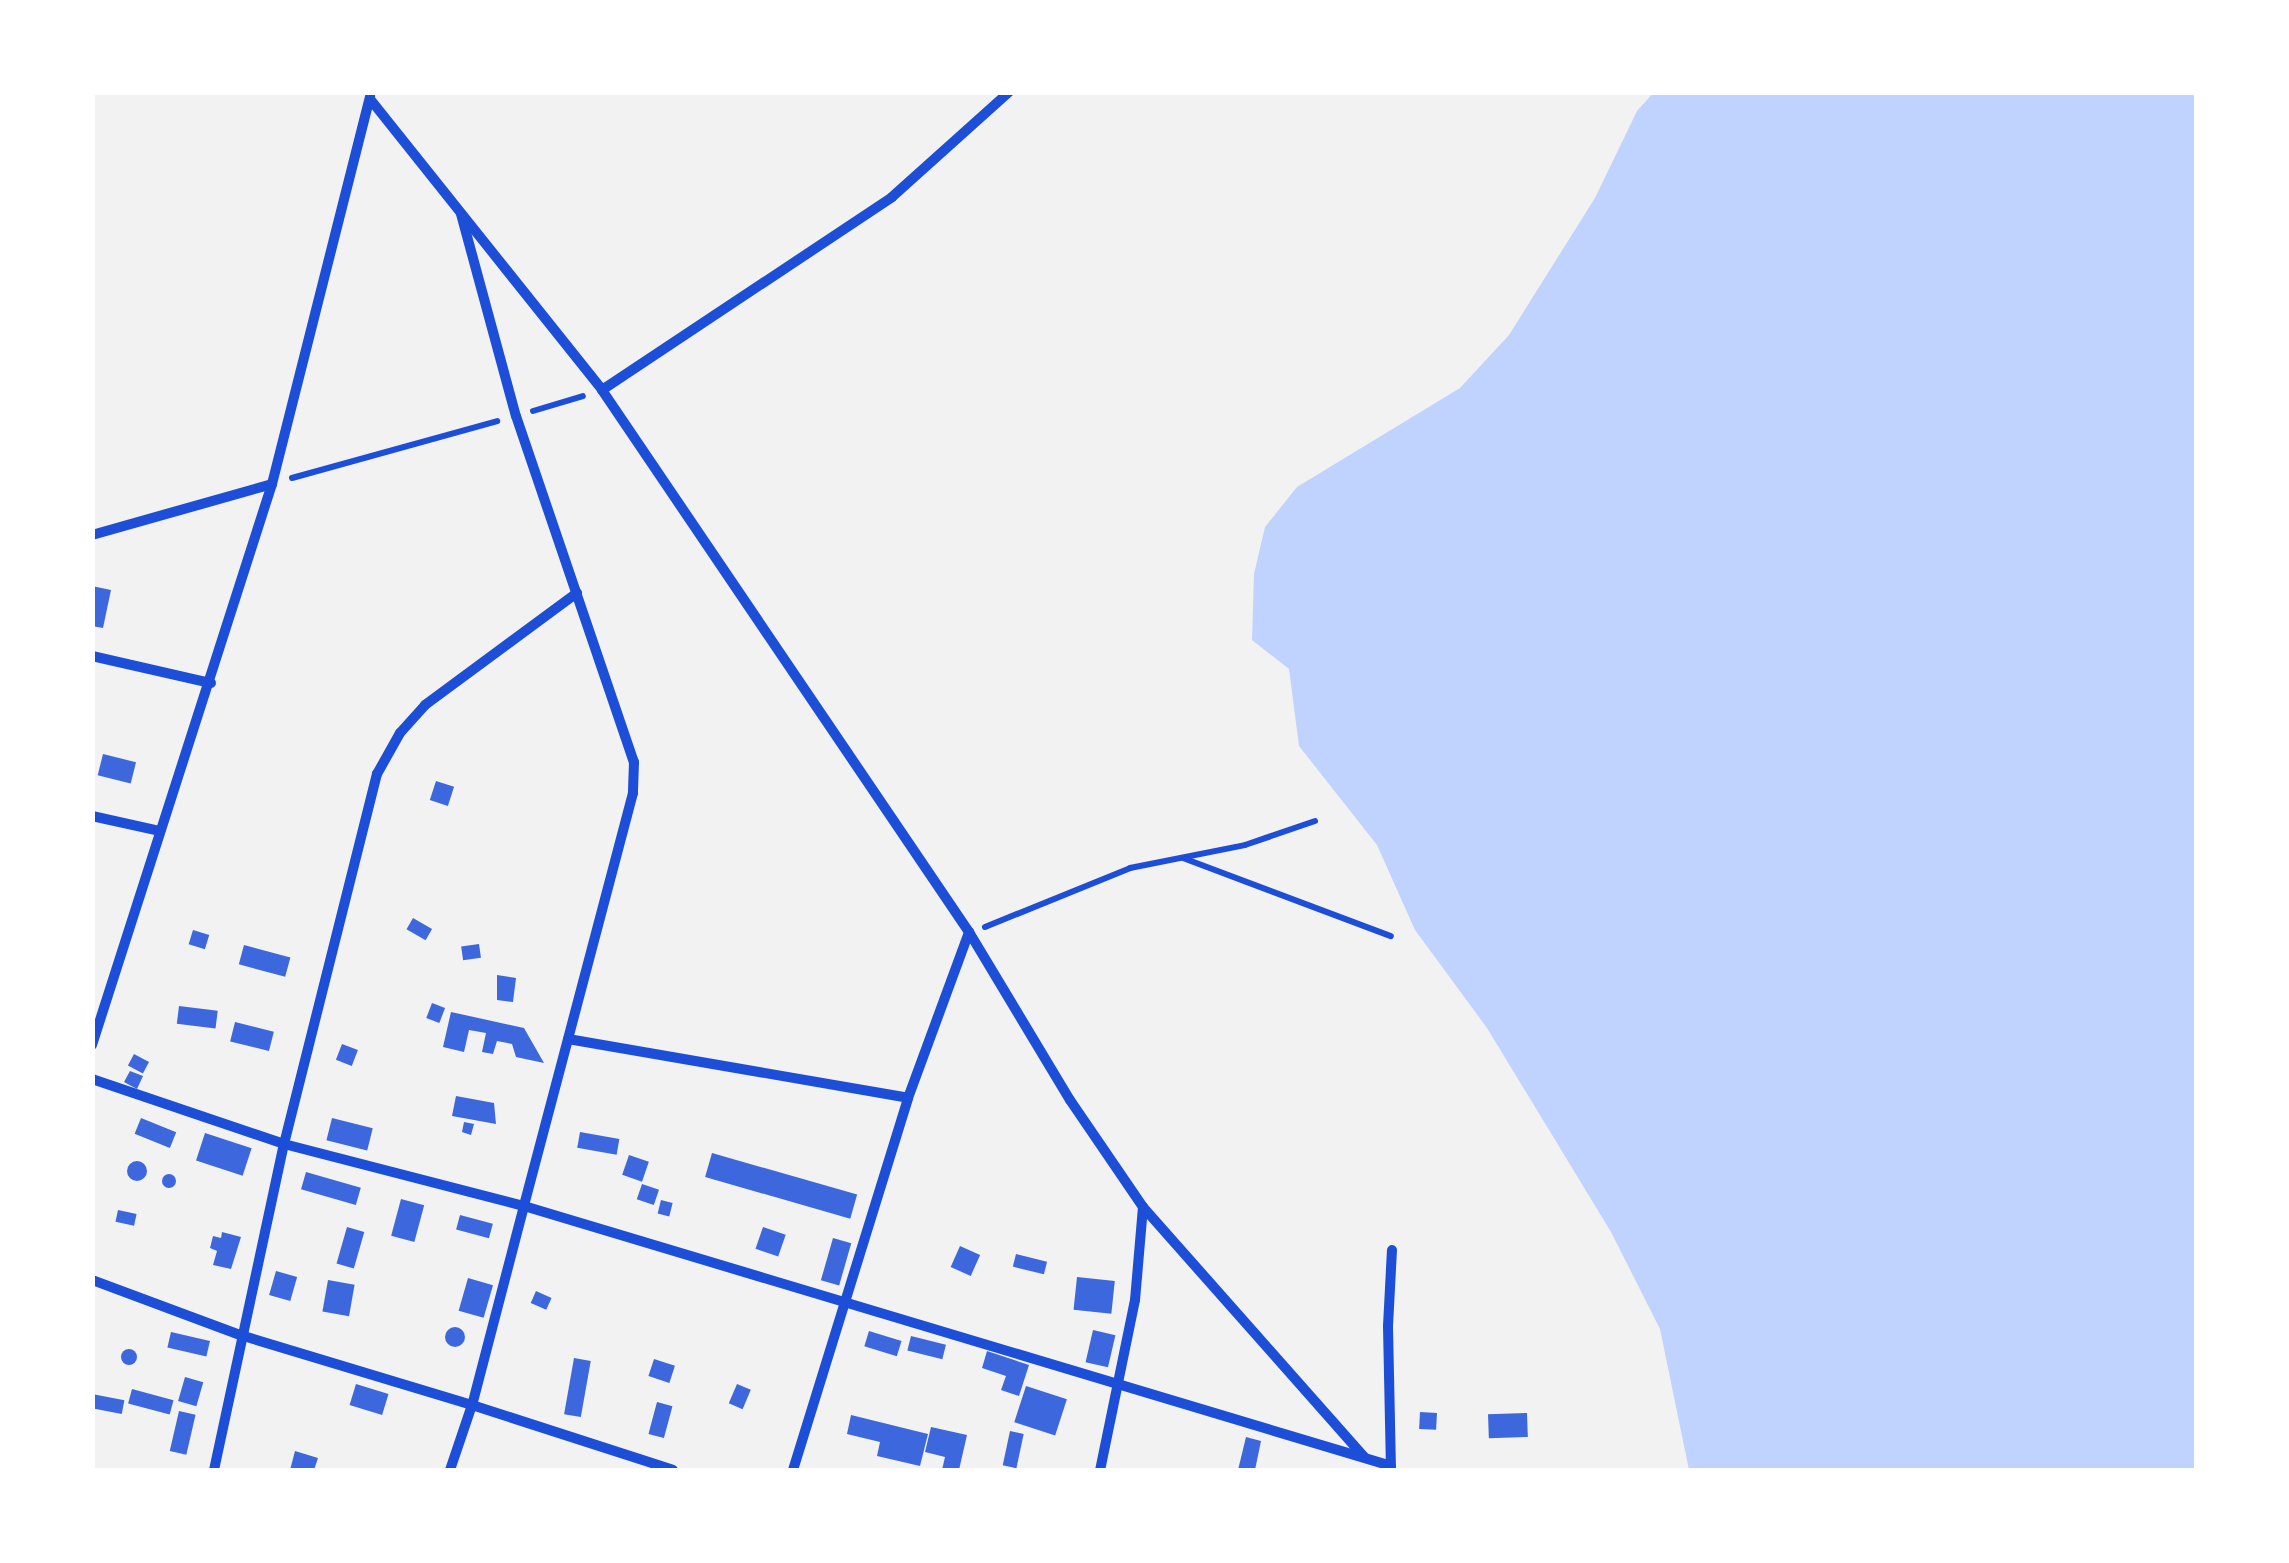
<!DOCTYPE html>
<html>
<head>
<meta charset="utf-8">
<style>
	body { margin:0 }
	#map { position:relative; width:2289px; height:1563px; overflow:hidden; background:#f2f2f2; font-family:Spectral,serif }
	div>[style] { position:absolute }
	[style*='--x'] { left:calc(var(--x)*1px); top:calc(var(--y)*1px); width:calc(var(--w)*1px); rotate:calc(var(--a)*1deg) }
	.water>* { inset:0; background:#bfd3fe }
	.building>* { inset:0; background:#3d67dc; transform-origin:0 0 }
	.round { border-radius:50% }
	.path>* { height:6px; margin:-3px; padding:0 3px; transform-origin:3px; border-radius:3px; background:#1d4ed8 }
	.minor>* { height:10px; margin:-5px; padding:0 5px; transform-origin:5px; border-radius:5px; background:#1d4ed8 }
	span { translate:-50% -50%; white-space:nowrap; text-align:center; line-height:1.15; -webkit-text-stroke:10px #fff; paint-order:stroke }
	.frame { position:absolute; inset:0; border:95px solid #fff; pointer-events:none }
</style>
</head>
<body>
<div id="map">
	<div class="water">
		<i style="clip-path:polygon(1654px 92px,2196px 93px,2196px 1470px,1689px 1470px,1660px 1329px,1611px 1232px,1487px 1028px,1415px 930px,1377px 845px,1299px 746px,1289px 669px,1252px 640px,1254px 574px,1265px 527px,1297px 487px,1460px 388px,1509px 335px,1595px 198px,1637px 111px)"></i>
	</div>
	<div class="building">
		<i style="clip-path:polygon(92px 586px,111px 590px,103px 628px,92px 626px)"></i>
		<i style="left:103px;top:754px;width:34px;height:22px;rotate:14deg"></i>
		<i style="left:436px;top:781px;width:19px;height:20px;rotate:18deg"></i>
		<i style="left:413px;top:918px;width:22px;height:13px;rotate:30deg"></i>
		<i style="left:193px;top:930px;width:17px;height:15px;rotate:17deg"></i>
		<i style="left:479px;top:944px;width:14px;height:18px;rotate:82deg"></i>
		<i style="left:244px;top:945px;width:48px;height:20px;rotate:15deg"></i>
		<i style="clip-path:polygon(497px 975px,516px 978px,513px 1002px,497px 1000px)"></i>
		<i style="left:432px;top:1003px;width:14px;height:16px;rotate:21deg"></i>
		<i style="left:179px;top:1006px;width:39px;height:18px;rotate:7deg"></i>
		<i style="clip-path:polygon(451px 1012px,524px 1028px,544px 1063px,516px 1057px,512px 1044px,497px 1041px,493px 1054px,482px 1052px,486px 1033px,469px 1030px,464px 1052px,443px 1047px)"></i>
		<i style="left:235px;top:1022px;width:40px;height:20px;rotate:14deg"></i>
		<i style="left:342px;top:1044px;width:17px;height:17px;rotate:21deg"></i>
		<i style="left:134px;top:1054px;width:17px;height:13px;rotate:28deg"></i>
		<i style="clip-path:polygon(130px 1071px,143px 1076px,137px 1089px,124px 1082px)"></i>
		<i style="clip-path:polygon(456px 1096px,494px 1103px,496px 1124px,452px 1116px)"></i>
		<i style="left:141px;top:1118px;width:38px;height:17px;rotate:22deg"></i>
		<i style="left:332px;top:1118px;width:42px;height:23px;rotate:14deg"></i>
		<i style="clip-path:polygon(464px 1122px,474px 1124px,471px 1135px,462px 1132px)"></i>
		<i style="left:580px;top:1132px;width:40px;height:16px;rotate:10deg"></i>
		<i style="left:205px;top:1133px;width:49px;height:29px;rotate:18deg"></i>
		<i style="left:712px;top:1153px;width:151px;height:25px;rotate:16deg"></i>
		<i style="left:629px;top:1155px;width:21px;height:21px;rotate:19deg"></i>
		<i class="round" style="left:127px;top:1161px;width:20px;height:20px"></i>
		<i style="left:306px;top:1172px;width:57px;height:18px;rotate:16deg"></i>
		<i class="round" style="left:162px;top:1174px;width:14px;height:14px"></i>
		<i style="left:642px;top:1184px;width:18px;height:16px;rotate:19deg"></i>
		<i style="left:401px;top:1199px;width:24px;height:38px;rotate:15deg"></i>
		<i style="left:661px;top:1200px;width:12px;height:14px;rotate:14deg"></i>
		<i style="left:118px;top:1210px;width:19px;height:12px;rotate:12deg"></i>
		<i style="left:460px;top:1215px;width:34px;height:15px;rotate:15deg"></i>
		<i style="left:347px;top:1227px;width:18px;height:38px;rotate:16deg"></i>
		<i style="left:763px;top:1227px;width:24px;height:23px;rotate:19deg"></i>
		<i style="clip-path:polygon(222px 1232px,241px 1237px,231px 1269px,213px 1265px,217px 1251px,210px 1248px,213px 1236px,221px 1238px)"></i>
		<i style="left:833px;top:1238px;width:19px;height:44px;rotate:16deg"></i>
		<i style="left:960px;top:1246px;width:22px;height:23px;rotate:24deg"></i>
		<i style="left:1016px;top:1254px;width:32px;height:13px;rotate:14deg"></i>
		<i style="left:276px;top:1271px;width:22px;height:25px;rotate:16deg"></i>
		<i style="left:1077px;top:1277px;width:38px;height:33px;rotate:6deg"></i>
		<i style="left:468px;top:1278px;width:26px;height:34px;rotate:16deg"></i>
		<i style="left:328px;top:1280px;width:27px;height:32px;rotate:10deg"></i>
		<i style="left:536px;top:1291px;width:17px;height:13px;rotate:24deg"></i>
		<i class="round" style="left:445px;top:1327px;width:20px;height:20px"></i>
		<i style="left:1093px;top:1330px;width:23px;height:33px;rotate:13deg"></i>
		<i style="left:869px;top:1331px;width:34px;height:16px;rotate:17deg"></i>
		<i style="left:171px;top:1332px;width:40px;height:16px;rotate:13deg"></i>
		<i style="left:911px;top:1336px;width:36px;height:15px;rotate:14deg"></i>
		<i class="round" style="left:121px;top:1349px;width:16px;height:16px"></i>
		<i style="clip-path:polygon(987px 1351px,1029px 1365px,1019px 1396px,1001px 1390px,1006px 1376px,982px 1368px)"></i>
		<i style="left:574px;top:1358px;width:17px;height:57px;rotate:10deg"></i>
		<i style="left:654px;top:1359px;width:22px;height:18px;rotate:18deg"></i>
		<i style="left:185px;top:1377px;width:19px;height:25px;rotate:16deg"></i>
		<i style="left:356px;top:1384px;width:34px;height:22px;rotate:17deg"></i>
		<i style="left:737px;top:1384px;width:15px;height:21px;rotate:23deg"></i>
		<i style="left:1026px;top:1386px;width:43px;height:38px;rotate:18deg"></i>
		<i style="left:132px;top:1389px;width:43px;height:15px;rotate:15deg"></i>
		<i style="left:92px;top:1394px;width:33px;height:14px;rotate:11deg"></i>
		<i style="left:657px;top:1402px;width:16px;height:33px;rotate:15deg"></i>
		<i style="left:179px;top:1411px;width:17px;height:41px;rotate:13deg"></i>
		<i style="left:1420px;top:1412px;width:17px;height:17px;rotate:3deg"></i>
		<i style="left:1527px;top:1413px;width:24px;height:39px;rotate:88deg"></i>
		<i style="clip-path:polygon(851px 1415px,928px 1434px,920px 1466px,877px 1456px,880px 1442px,847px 1434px)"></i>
		<i style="clip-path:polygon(931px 1427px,967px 1435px,959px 1470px,942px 1470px,945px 1457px,925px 1452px)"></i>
		<i style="left:1010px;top:1431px;width:14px;height:35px;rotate:12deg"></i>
		<i style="clip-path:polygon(1246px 1437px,1261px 1441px,1255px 1470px,1238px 1470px)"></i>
		<i style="clip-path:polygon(295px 1451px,318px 1458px,314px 1470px,290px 1470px)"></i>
	</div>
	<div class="path">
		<i style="--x:533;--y:411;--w:52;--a:-16.7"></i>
		<i style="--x:292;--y:478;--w:213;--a:-15.5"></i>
		<i style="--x:1183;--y:858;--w:222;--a:20.6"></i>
		<i style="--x:985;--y:927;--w:157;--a:-22.1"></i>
		<i style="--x:1130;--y:868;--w:117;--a:-11.3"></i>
		<i style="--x:1245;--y:845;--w:74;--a:-18.9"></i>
	</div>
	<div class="minor">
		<i style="--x:370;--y:99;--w:372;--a:51.4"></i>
		<i style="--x:602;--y:390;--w:655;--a:55.9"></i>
		<i style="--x:969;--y:932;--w:196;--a:59"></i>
		<i style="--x:1070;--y:1100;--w:130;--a:55.7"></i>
		<i style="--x:1143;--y:1207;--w:93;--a:94.9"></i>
		<i style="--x:1135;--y:1300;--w:174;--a:101.6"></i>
		<i style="--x:461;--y:214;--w:209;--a:74.8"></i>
		<i style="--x:516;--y:416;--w:366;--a:71.2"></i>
		<i style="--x:634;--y:762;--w:31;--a:92"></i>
		<i style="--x:633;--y:793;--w:427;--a:104.8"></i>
		<i style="--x:524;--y:1206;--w:905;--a:16.69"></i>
		<i style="--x:602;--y:390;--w:348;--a:-33.6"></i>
		<i style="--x:892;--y:197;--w:157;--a:-41.9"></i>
		<i style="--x:92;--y:535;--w:187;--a:-15.8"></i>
		<i style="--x:92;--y:656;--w:122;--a:12.8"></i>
		<i style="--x:92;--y:816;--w:70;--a:12.4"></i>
		<i style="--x:568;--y:1039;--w:345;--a:9.8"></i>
		<i style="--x:92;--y:1045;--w:589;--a:-72.21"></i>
		<i style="--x:272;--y:484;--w:400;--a:-75.8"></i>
		<i style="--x:92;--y:1079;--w:203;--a:18.7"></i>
		<i style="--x:284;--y:1144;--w:248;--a:14.5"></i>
		<i style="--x:524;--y:1206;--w:206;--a:104.6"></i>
		<i style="--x:472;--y:1405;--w:242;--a:-163.2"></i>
		<i style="--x:240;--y:1335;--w:158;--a:-159.6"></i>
		<i style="--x:1143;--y:1207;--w:334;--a:48.5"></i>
		<i style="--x:214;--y:1470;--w:333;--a:-77.9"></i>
		<i style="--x:284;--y:1144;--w:382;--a:-75.9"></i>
		<i style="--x:377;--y:774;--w:47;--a:-60.7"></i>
		<i style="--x:400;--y:733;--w:38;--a:-48"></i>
		<i style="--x:425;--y:705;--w:189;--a:-36.4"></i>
		<i style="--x:450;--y:1470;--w:69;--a:-71.3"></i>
		<i style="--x:472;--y:1405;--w:211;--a:17.9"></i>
		<i style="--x:793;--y:1470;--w:389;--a:-72.8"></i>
		<i style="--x:908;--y:1098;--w:177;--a:-69.8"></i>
		<i style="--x:1391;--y:1470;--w:144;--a:-91.2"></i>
		<i style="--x:1388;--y:1326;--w:76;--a:-87"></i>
	</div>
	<div class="frame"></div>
</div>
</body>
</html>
